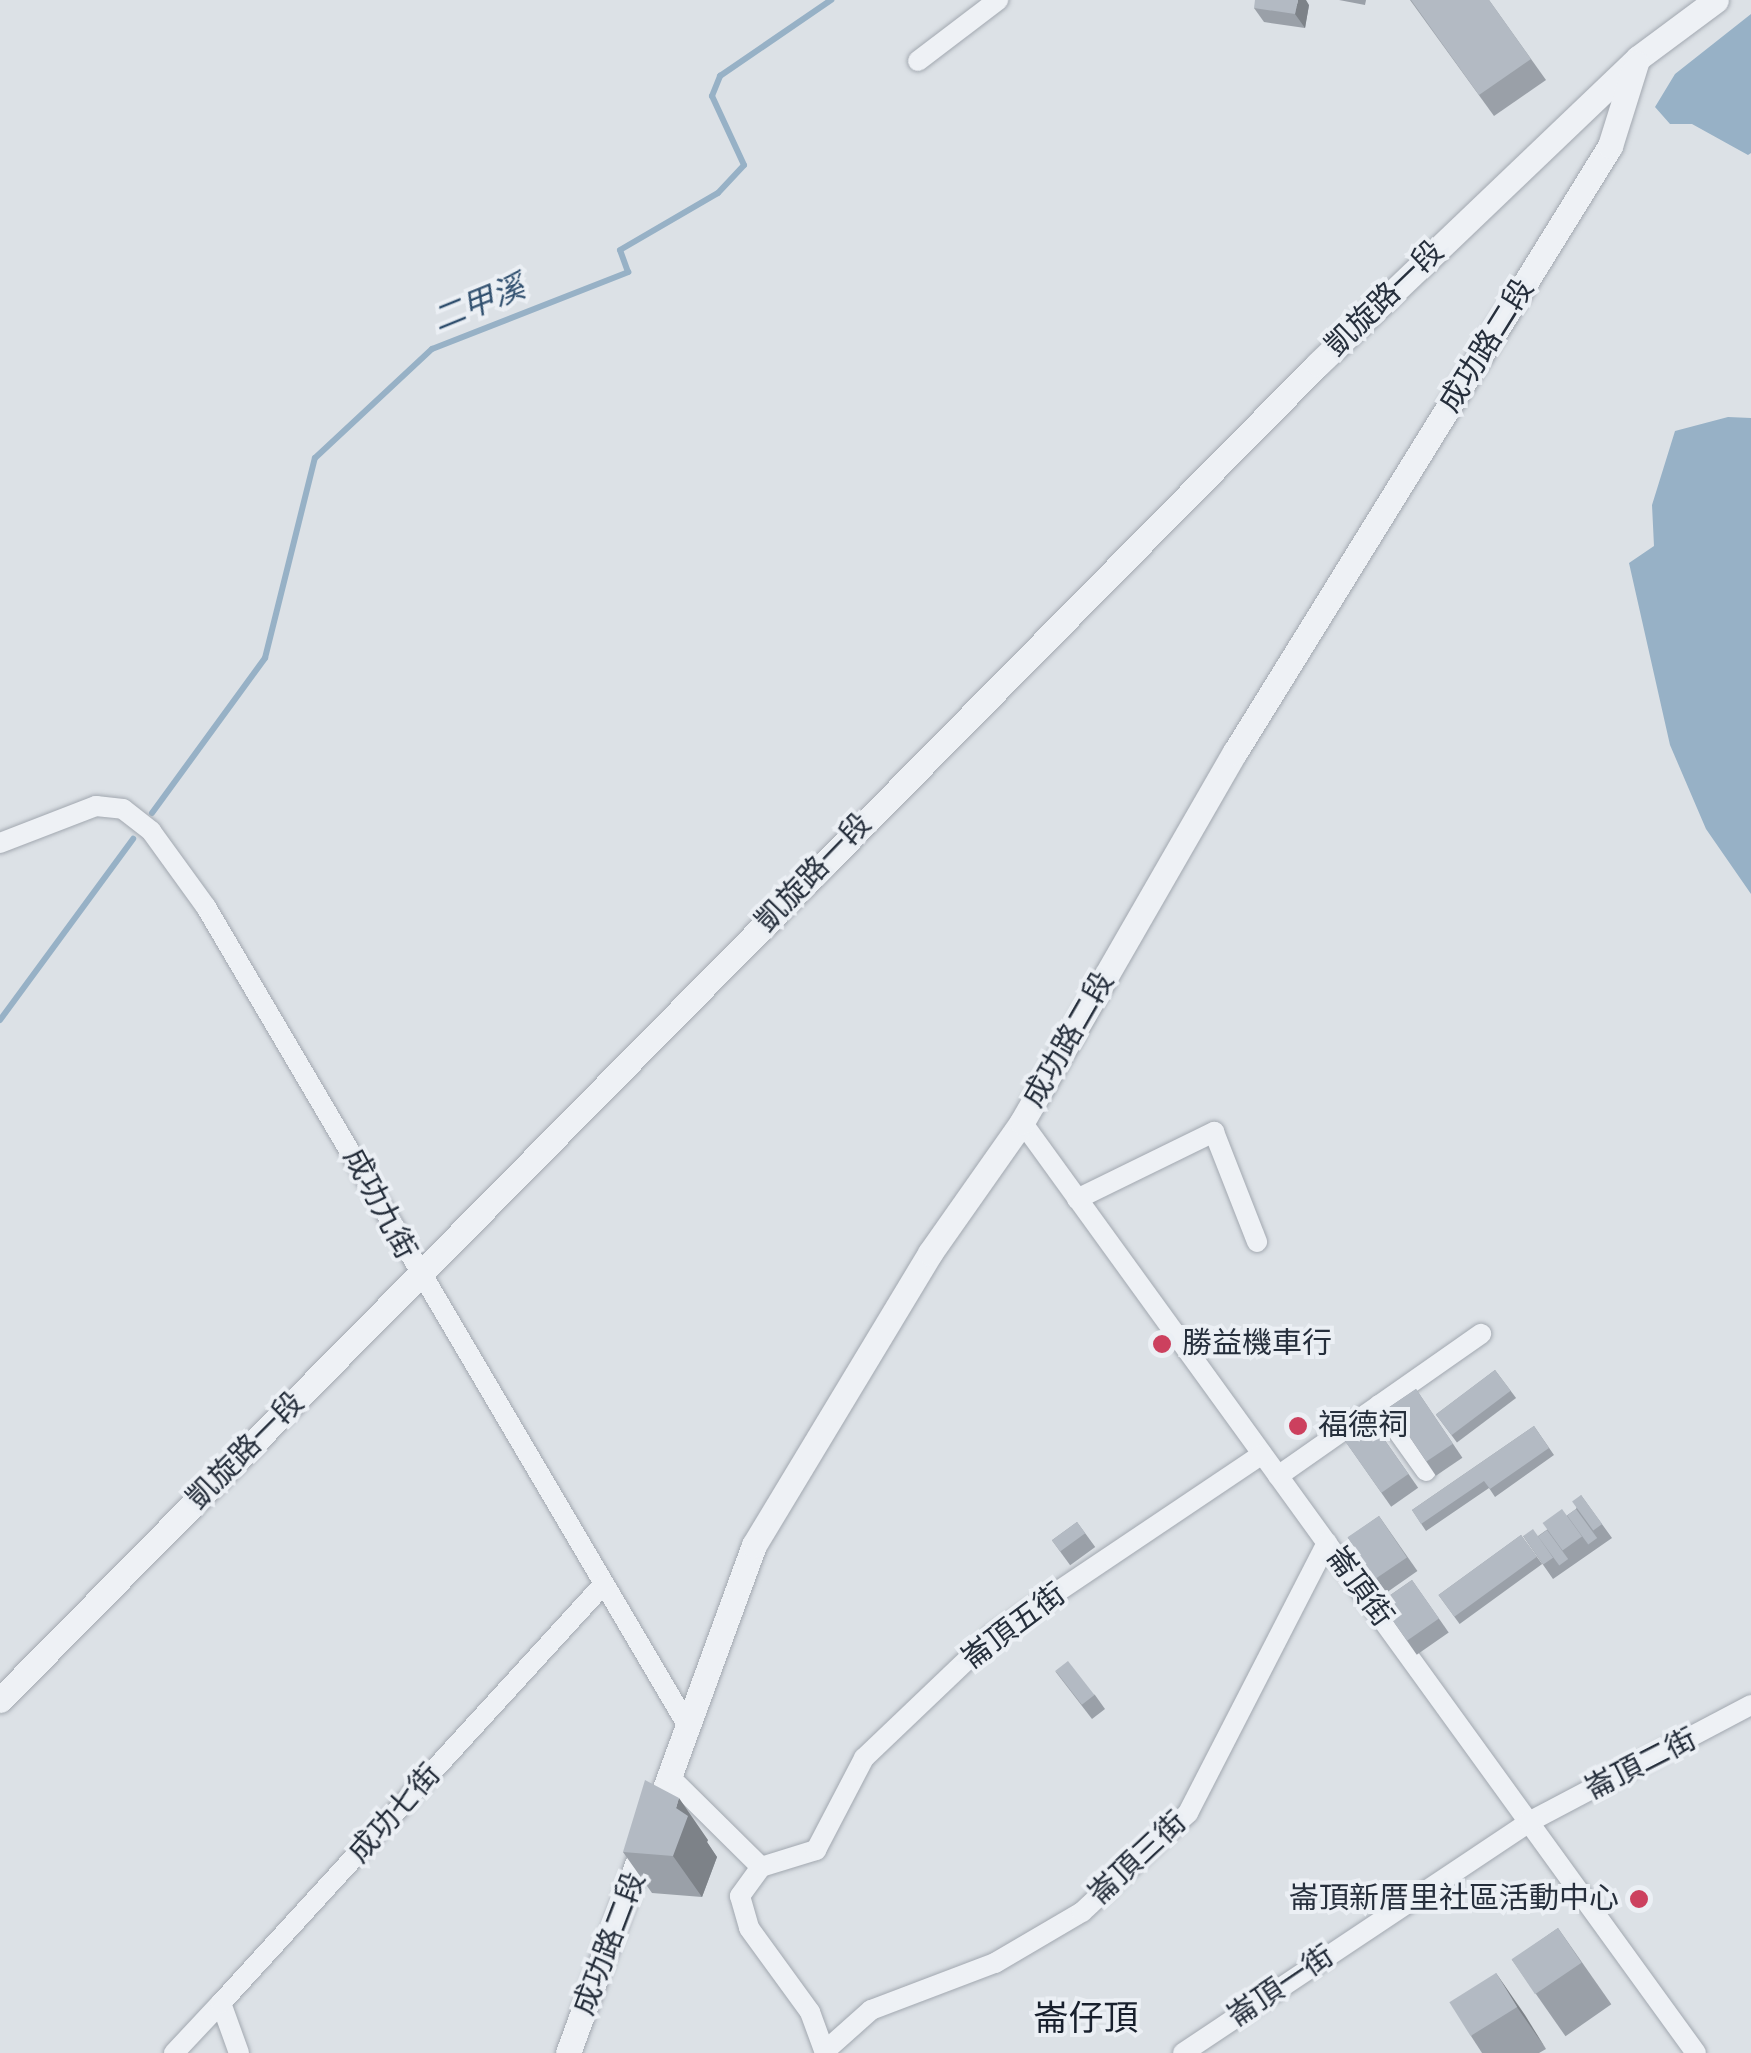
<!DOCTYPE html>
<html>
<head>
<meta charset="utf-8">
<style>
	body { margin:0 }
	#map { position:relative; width:1751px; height:2053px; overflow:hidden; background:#dce1e6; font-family:"Alegreya Sans","Noto Sans TC",sans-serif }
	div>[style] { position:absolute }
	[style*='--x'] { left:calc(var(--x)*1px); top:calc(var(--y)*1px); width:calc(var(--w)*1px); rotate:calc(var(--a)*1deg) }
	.water>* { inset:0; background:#97b1c6 }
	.stream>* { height:6px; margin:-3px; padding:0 3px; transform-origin:3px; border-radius:3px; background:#97b1c6 }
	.roads { filter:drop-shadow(0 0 2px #a2a8b0) drop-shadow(0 0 2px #a2a8b0) }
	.minor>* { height:20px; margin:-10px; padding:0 10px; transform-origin:10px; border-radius:10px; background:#eef1f5 }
	.tertiary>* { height:25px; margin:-12.5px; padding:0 12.5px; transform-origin:12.5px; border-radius:12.5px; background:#eef1f5 }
	.wall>* { inset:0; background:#9aa0a8; transform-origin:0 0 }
	.shaded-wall>* { inset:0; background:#7d8288 }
	.building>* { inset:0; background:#b3bac3; transform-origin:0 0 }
	.dots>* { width:28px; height:28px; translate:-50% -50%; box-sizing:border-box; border:5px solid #ebeff4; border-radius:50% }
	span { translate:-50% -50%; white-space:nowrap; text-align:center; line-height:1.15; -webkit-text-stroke:8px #ebeff4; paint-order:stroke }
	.street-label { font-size:30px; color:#262f3c }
	.poi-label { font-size:30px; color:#262f3c }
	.left { translate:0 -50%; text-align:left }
	.right { translate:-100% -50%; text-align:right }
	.water-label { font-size:32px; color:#31506f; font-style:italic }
	.quarter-label { font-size:35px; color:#18202d }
</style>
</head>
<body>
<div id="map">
	<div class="water">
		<i style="clip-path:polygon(1751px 14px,1751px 153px,1748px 155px,1692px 124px,1670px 124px,1655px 107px,1675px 74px)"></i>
		<i style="clip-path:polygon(1728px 417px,1751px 418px,1751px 894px,1706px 829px,1670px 745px,1629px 563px,1654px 546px,1652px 505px,1675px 431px)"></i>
	</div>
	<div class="stream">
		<i style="--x:152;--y:813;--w:192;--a:-53.9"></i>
		<i style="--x:265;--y:658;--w:206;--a:-76"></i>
		<i style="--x:315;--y:458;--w:160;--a:-43"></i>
		<i style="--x:432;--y:349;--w:211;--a:-21.4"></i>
		<i style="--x:628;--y:272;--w:23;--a:-110"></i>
		<i style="--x:620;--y:250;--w:113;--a:-30.2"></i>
		<i style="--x:718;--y:193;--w:38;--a:-47"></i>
		<i style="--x:744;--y:165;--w:76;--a:-114.9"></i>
		<i style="--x:712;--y:96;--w:22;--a:-68"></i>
		<i style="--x:720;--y:76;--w:135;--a:-34.4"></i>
		<i style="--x:0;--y:1020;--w:225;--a:-53.7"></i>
	</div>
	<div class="roads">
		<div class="minor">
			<i style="--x:918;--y:61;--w:101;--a:-37.3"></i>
			<i style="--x:0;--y:843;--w:103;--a:-21.1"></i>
			<i style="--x:96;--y:806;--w:27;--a:6"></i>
			<i style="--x:123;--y:809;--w:36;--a:38"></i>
			<i style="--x:151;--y:831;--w:94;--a:54.1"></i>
			<i style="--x:206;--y:907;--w:947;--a:59.53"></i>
			<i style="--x:1022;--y:1122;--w:1149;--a:54.1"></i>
			<i style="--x:1077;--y:1199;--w:153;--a:-26.1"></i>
			<i style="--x:1214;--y:1132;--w:118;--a:68.6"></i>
			<i style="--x:1379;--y:1405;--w:81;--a:54.5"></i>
			<i style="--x:1278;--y:1476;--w:248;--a:-35"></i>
			<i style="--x:672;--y:1779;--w:125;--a:44.7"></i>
			<i style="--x:761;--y:1867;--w:36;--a:126"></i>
			<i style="--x:740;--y:1896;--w:33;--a:74"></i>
			<i style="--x:749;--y:1928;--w:104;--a:54"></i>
			<i style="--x:810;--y:2012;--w:44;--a:69.9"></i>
			<i style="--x:761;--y:1867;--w:58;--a:-17.2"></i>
			<i style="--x:816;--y:1850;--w:104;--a:-62.4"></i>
			<i style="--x:864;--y:1758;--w:178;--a:-43.6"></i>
			<i style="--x:993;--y:1635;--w:324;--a:-33.9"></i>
			<i style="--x:825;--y:2051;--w:62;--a:-41.7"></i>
			<i style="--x:871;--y:2010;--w:133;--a:-20.8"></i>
			<i style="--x:995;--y:1963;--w:101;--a:-30.4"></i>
			<i style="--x:1082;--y:1912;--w:145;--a:-43"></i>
			<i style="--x:1188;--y:1813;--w:304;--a:-62.8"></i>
			<i style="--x:174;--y:2053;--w:69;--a:-46.8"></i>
			<i style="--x:239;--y:2053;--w:53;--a:-109.8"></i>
			<i style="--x:221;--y:2003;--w:566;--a:-47.58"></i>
			<i style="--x:1183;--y:2053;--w:416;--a:-33.7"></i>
			<i style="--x:1529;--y:1822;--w:251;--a:-27.8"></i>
		</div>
		<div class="tertiary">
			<i style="--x:0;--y:1700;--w:1877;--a:-45.39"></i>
			<i style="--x:1318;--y:364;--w:443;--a:-43.7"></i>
			<i style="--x:1638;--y:58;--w:97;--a:-36.6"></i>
			<i style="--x:568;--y:2053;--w:541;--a:-69.89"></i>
			<i style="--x:754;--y:1545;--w:341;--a:-58.9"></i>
			<i style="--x:930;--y:1253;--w:160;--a:-54.9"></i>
			<i style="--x:1022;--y:1122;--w:427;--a:-60.1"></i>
			<i style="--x:1235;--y:752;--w:713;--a:-58.25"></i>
			<i style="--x:1610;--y:146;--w:87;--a:-72.6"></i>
		</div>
	</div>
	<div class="wall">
		<i style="clip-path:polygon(1339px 0,1366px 0,1365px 5px)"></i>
		<i style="clip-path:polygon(1410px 0,1489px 0,1546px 80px,1494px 116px)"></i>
		<i style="clip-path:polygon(1309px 5px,1305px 28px,1264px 22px,1254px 8px)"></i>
		<i style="left:1495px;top:1370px;width:35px;height:74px;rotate:53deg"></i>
		<i style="left:1416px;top:1389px;width:83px;height:32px;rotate:56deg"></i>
		<i style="left:1370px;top:1419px;width:84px;height:33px;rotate:55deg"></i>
		<i style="clip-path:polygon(1534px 1426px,1554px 1455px,1495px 1497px,1489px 1488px,1426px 1531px,1412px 1510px)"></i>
		<i style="clip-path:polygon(1581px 1495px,1612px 1538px,1553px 1579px,1523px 1536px,1538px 1536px,1576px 1509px)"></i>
		<i style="left:1379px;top:1516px;width:67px;height:38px;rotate:55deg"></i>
		<i style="left:1077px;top:1522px;width:31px;height:31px;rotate:54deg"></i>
		<i style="left:1521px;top:1535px;width:36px;height:102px;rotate:54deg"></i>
		<i style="left:1412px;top:1580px;width:64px;height:39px;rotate:55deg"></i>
		<i style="clip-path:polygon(1055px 1671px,1095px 1695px,1105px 1709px,1092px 1719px)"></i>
		<i style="clip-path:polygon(708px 1840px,707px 1842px,717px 1857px,702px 1897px,652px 1893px,623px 1852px)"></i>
		<i style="left:1558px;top:1928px;width:93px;height:56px;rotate:55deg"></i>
		<i style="clip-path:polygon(1496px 1973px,1546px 2049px,1539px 2053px,1482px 2053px,1471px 2036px)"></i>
	</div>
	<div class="shaded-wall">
		<i style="clip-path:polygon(1298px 0,1306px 0,1309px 5px,1305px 28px,1295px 14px)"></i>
		<i style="clip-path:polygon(679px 1798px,708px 1840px,707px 1842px,717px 1857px,702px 1897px,673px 1856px,676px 1808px)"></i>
		<i style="clip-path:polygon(1496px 1973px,1525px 2015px,1546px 2049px,1517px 2007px)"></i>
	</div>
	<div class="building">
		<i style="clip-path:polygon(1255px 0,1298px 0,1295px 14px,1254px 8px)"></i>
		<i style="clip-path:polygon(1411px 0,1489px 0,1531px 59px,1479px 95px)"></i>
		<i style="left:1495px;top:1370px;width:26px;height:74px;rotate:53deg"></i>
		<i style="left:1416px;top:1389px;width:66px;height:32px;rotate:56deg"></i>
		<i style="left:1370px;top:1419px;width:67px;height:33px;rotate:55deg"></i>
		<i style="clip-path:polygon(1534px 1426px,1549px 1448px,1490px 1489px,1484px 1481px,1421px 1524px,1412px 1510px)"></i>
		<i style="left:1581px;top:1495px;width:36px;height:11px;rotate:54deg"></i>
		<i style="left:1562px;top:1509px;width:34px;height:24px;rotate:54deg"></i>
		<i style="left:1576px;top:1509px;width:36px;height:11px;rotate:54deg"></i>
		<i style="left:1379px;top:1516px;width:50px;height:38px;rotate:56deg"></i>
		<i style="left:1077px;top:1522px;width:14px;height:31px;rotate:54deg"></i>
		<i style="left:1533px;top:1529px;width:35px;height:12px;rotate:55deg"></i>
		<i style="left:1547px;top:1530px;width:36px;height:11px;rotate:54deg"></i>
		<i style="left:1521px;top:1535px;width:27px;height:102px;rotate:54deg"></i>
		<i style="left:1412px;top:1580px;width:47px;height:39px;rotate:55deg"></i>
		<i style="left:1068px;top:1661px;width:43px;height:16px;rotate:52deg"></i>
		<i style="clip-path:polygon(645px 1780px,679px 1798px,676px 1808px,688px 1816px,673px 1856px,623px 1852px)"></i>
		<i style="left:1558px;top:1928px;width:42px;height:56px;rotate:56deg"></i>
		<i style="left:1496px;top:1973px;width:40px;height:55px;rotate:58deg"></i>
	</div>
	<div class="dots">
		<i style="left:1162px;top:1344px;background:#cc405e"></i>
		<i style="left:1298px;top:1426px;background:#cc405e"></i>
		<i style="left:1639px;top:1899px;background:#cc405e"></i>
	</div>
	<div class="street-label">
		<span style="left:1385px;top:299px;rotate:-44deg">凱旋路一段</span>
		<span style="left:1487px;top:346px;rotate:-58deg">成功路二段</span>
		<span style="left:814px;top:873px;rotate:-46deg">凱旋路一段</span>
		<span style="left:1069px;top:1040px;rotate:-60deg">成功路二段</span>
		<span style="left:379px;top:1204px;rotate:62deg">成功九街</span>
		<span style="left:246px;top:1451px;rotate:-45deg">凱旋路一段</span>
		<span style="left:1359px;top:1587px;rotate:54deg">崙頂街</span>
		<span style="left:1014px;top:1627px;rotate:-37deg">崙頂五街</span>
		<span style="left:1641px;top:1765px;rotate:-27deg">崙頂二街</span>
		<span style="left:395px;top:1814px;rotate:-48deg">成功七街</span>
		<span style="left:1138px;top:1859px;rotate:-43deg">崙頂三街</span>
		<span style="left:610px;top:1944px;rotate:-69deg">成功路二段</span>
		<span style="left:1281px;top:1987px;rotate:-34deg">崙頂一街</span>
	</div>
	<div class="poi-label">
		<span class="left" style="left:1182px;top:1344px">勝益機車行</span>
		<span class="left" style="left:1318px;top:1426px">福德祠</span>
		<span class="right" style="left:1619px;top:1899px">崙頂新厝里社區活動中心</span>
	</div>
	<div class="water-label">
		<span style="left:479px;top:304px;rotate:-22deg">二甲溪</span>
	</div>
	<div class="quarter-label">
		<span style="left:1086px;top:2020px">崙仔頂</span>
	</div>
</div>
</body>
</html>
